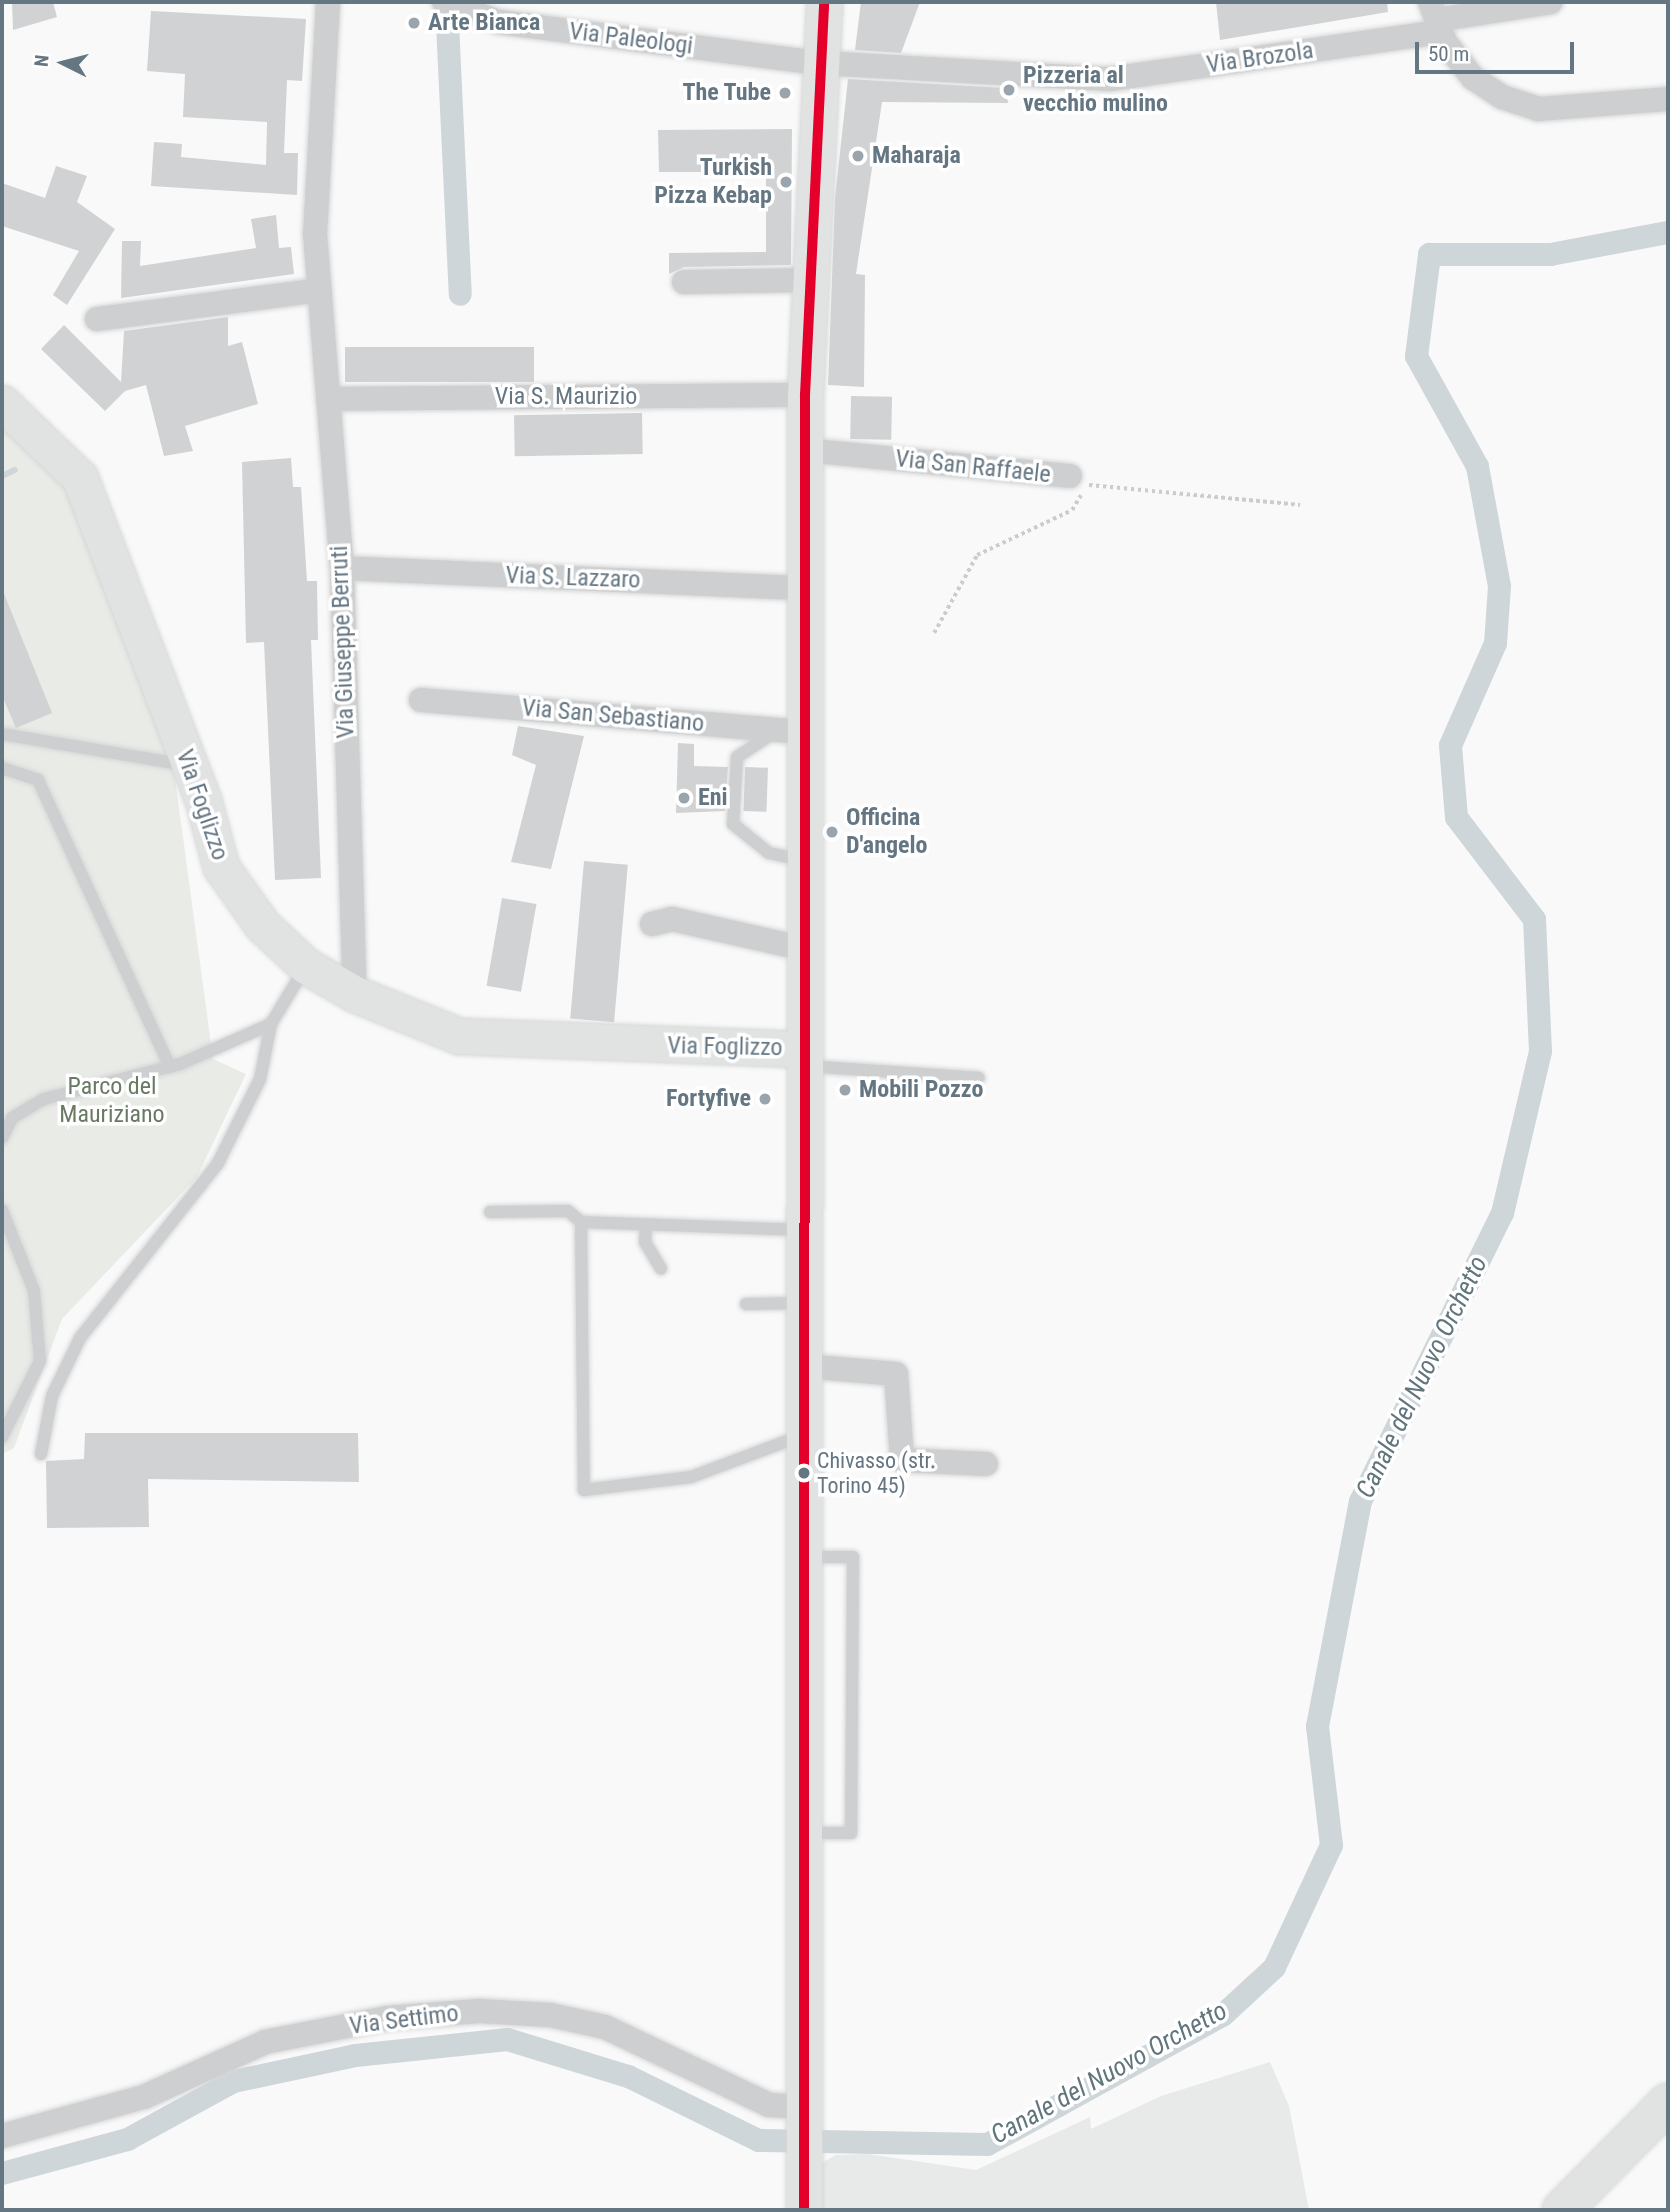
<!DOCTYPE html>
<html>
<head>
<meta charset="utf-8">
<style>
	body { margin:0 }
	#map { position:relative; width:1670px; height:2212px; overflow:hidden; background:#f9f9f9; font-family:"Roboto Condensed",sans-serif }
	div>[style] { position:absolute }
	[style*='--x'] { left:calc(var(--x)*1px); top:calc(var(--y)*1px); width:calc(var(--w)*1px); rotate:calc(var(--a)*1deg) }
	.built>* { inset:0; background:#e8e9e9 }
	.green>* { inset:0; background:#e8ebe6 }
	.stream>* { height:6px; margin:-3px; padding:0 3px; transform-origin:3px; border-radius:3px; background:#ced6d9 }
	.canal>* { height:23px; margin:-11.5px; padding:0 11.5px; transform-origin:11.5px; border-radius:11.5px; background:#ced6d9 }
	.building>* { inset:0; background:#d0d2d3; transform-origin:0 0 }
	.path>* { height:3.5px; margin-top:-1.75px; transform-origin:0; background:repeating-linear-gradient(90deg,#cbcccd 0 3.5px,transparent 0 7px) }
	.roads { filter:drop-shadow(0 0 2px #d5d6d7) drop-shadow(0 0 2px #d5d6d7) }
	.lane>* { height:12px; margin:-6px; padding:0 6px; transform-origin:6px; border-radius:6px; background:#cecfd0 }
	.street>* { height:24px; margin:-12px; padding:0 12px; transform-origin:12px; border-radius:12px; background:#cecfd0 }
	.secondary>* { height:35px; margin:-17.5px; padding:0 17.5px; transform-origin:17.5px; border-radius:17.5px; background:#e1e2e2 }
	.primary>* { height:38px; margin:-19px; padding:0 19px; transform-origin:19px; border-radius:19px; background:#e1e2e2 }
	.bus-1>* { height:10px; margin:-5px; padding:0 5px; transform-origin:5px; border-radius:5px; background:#e4002b }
	.dots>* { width:19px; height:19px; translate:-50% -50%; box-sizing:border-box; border:4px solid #fff; border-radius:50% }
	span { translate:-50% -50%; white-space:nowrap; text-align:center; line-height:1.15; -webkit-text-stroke:7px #fff; paint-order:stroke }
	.bus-label { font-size:22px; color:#657683 }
	.left { translate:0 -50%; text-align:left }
	.poi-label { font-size:24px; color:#657683; font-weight:700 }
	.right { translate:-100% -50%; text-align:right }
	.street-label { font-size:24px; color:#657683 }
	.park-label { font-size:24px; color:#687a64 }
	.water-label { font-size:26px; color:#60757c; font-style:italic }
	.frame { position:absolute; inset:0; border:4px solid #657683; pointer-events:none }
	.north { position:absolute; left:28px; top:28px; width:70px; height:70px; -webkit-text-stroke:5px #fff; paint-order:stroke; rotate:276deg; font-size:19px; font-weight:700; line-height:28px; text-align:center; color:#657683 }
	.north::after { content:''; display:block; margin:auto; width:24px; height:32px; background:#657683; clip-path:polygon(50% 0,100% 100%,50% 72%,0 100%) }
	.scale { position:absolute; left:1415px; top:42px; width:159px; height:32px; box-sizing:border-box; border:4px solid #657683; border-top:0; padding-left:9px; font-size:21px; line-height:24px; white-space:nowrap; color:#657683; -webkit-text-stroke:5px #fff; paint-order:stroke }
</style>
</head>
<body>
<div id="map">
	<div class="built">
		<i style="clip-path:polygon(1270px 2062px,1289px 2106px,1309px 2210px,821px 2210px,821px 2163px,836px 2155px,868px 2154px,976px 2170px,1090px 2117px,1091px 2129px,1161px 2096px)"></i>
	</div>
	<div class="green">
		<i style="clip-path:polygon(2px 416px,65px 483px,174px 771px,213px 1059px,246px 1074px,197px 1177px,62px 1319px,14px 1448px,2px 1454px)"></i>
	</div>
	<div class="stream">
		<i style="--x:2;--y:476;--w:14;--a:-25"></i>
	</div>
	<div class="canal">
		<i style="--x:446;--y:2;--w:292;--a:87.3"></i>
		<i style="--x:2;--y:2173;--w:130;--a:-15.2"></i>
		<i style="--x:127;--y:2139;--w:121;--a:-28.7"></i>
		<i style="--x:233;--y:2081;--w:125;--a:-12"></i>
		<i style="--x:355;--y:2055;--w:153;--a:-6"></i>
		<i style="--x:507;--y:2039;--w:127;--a:17"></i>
		<i style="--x:628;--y:2076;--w:145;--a:26.2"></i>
		<i style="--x:758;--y:2140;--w:229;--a:1"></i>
		<i style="--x:987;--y:2144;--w:268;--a:-28.8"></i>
		<i style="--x:1222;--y:2015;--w:71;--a:-42.7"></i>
		<i style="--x:1274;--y:1967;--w:135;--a:-65"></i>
		<i style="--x:1331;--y:1845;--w:120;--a:-96.7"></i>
		<i style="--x:1317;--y:1726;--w:229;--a:-79.2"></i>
		<i style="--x:1360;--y:1501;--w:321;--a:-63.8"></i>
		<i style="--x:1502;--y:1213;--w:166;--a:-76.8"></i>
		<i style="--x:1540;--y:1051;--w:132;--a:-92.6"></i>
		<i style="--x:1534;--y:919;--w:128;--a:-127.4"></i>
		<i style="--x:1456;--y:817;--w:72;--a:-94.8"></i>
		<i style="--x:1450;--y:745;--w:111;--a:-66.2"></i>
		<i style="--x:1495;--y:643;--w:57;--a:-86"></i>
		<i style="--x:1499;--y:586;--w:122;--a:-100.4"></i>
		<i style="--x:1477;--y:466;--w:126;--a:-119"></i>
		<i style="--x:1416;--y:356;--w:103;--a:-82.7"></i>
		<i style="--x:1429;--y:254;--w:121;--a:0"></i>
		<i style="--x:1550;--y:254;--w:120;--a:-10.6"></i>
	</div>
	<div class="building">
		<i style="clip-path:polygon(12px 2px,53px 2px,57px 17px,13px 30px)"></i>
		<i style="clip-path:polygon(861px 2px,920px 2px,901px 53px,855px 50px)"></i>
		<i style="clip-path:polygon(1216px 2px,1387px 2px,1388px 12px,1220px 40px)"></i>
		<i style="clip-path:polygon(151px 11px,306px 19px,302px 81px,287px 80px,284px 153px,298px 153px,297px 195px,151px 186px,154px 142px,182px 144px,181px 157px,266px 165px,267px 122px,183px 117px,185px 74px,147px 71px)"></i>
		<i style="clip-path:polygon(848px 79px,1006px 88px,1008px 103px,882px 102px,856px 274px,865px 275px,864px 387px,828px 385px,835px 198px)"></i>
		<i style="clip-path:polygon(792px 129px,791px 265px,684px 267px,669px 274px,669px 253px,766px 252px,766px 172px,659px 172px,658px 130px)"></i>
		<i style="clip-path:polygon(56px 166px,87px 176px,77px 202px,115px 229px,67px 305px,53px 295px,79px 251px,2px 226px,2px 183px,45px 198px)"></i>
		<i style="clip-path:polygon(276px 215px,279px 248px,291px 247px,294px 274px,121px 298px,122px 241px,141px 241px,140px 266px,256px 248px,251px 219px)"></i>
		<i style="clip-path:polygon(228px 317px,228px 346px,242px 342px,258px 404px,185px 426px,193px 451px,164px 456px,146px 385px,125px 391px,105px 411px,41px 349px,64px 325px,121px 382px,124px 331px)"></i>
		<i style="left:534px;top:347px;width:35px;height:189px;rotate:90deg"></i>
		<i style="left:851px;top:396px;width:41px;height:43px;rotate:1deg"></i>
		<i style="left:642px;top:413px;width:41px;height:128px;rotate:89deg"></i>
		<i style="clip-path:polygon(291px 458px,293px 487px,301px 487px,307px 581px,317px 581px,318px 640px,311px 640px,321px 878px,275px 880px,264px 642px,246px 643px,242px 462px)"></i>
		<i style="clip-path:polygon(3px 591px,52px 713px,16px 728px,2px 695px)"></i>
		<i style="clip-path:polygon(518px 726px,584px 736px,551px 869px,511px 862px,536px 765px,512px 755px)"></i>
		<i style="clip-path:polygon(678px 743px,694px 744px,694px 766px,728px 767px,725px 811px,676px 813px)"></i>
		<i style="left:745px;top:767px;width:23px;height:44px;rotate:2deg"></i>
		<i style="left:584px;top:861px;width:44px;height:158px;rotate:5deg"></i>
		<i style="left:502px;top:898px;width:35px;height:89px;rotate:10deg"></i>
		<i style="clip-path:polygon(85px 1433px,358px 1433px,359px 1482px,148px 1479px,149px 1527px,47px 1528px,46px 1461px,84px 1459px)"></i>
	</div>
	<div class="path">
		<i style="--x:1089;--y:485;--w:212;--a:5.4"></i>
		<i style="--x:934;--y:633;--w:89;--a:-61.1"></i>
		<i style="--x:977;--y:555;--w:105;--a:-25.3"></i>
		<i style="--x:1072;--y:510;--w:17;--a:-59"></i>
	</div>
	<div class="roads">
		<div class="lane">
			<i style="--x:775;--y:732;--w:45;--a:146.7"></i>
			<i style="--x:737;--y:757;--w:67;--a:93.4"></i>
			<i style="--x:733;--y:824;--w:46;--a:38.9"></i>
			<i style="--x:769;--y:853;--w:34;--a:12"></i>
			<i style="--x:2;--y:734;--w:187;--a:9.6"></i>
			<i style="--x:2;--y:768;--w:38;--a:18"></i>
			<i style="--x:38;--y:780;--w:316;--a:65.3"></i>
			<i style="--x:805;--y:1066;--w:174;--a:3.9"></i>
			<i style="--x:2;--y:1138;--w:22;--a:-63"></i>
			<i style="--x:12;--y:1118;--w:37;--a:-31"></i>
			<i style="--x:44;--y:1099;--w:140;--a:-14.4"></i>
			<i style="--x:180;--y:1064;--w:99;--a:-23.7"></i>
			<i style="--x:2;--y:1210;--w:87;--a:68.4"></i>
			<i style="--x:34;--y:1291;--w:70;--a:85.1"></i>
			<i style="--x:40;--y:1361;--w:85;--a:116.6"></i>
			<i style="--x:490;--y:1212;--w:78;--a:-0.7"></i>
			<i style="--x:568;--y:1211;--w:17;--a:40"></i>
			<i style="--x:646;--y:1225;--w:17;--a:93"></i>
			<i style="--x:645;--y:1242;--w:31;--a:59"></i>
			<i style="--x:802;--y:1230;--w:221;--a:-177.9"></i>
			<i style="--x:581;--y:1222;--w:268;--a:89.4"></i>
			<i style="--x:584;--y:1490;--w:108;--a:-6.9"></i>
			<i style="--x:691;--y:1477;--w:120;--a:-20.6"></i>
			<i style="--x:746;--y:1304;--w:56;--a:-1"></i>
			<i style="--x:41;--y:1454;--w:59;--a:-79.3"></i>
			<i style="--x:52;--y:1396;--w:64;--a:-64.2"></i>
			<i style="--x:80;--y:1338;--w:223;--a:-51.7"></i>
			<i style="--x:218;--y:1163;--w:94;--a:-63.4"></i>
			<i style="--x:260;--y:1079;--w:56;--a:-78.7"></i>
			<i style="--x:271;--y:1024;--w:64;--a:-59"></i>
			<i style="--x:806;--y:1557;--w:47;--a:0"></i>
			<i style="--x:853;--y:1557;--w:276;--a:90.4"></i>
			<i style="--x:851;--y:1833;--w:44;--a:180"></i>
		</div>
		<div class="street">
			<i style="--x:328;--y:2;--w:232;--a:93.2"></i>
			<i style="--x:315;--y:234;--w:335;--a:85.4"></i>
			<i style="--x:342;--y:568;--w:426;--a:88.3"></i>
			<i style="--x:444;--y:2;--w:59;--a:20"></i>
			<i style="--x:499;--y:22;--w:325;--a:7.3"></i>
			<i style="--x:821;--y:63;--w:289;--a:3.2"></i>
			<i style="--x:1110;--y:79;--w:332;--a:-8.1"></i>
			<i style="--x:1430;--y:2;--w:43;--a:69.4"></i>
			<i style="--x:1445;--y:42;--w:46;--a:52.1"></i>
			<i style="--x:1473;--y:78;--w:35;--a:33"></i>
			<i style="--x:1502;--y:97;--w:38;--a:18"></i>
			<i style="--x:1538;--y:109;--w:130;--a:-4.4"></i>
			<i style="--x:1436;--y:20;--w:116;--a:-8.9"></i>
			<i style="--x:684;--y:282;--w:125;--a:-0.9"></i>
			<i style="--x:97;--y:319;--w:224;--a:-7.4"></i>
			<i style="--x:328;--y:399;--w:477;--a:-0.5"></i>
			<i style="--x:805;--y:450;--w:266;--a:5.6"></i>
			<i style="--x:342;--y:568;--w:462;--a:2.5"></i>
			<i style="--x:421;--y:700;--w:385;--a:4.8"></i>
			<i style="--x:652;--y:924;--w:21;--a:-14"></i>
			<i style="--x:672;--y:919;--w:136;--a:12.7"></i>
			<i style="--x:805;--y:1366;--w:91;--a:5"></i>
			<i style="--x:896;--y:1374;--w:86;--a:86"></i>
			<i style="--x:902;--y:1460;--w:84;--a:2.7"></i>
			<i style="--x:2;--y:2136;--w:147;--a:-15.4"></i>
			<i style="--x:144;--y:2097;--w:133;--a:-24.4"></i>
			<i style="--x:265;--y:2042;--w:124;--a:-11.1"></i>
			<i style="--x:387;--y:2018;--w:92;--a:-4.4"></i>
			<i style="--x:479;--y:2011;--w:71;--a:3.2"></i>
			<i style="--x:550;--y:2015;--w:56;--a:12.3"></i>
			<i style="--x:605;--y:2027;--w:182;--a:25.4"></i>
			<i style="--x:769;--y:2105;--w:36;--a:3"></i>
		</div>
		<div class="secondary">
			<i style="--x:2;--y:403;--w:108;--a:43.9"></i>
			<i style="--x:80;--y:478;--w:345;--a:69.1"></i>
			<i style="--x:203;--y:800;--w:69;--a:75"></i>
			<i style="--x:221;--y:867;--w:71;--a:54.7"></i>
			<i style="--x:262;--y:925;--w:60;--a:43"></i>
			<i style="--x:306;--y:966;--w:56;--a:29.7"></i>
			<i style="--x:355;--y:994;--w:112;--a:22"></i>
			<i style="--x:459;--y:1036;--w:346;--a:2.2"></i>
			<i style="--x:804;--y:2210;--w:1815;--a:-89.97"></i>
			<i style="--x:805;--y:395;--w:393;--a:-87.2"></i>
		</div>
		<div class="primary">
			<i style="--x:1562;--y:2210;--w:151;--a:-45.3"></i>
		</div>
	</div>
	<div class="bus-1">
		<i style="--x:804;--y:2210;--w:1815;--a:-89.97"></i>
		<i style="--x:805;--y:395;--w:393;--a:-87.2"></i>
	</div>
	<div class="dots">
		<i style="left:414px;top:23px;background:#99a4ac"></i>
		<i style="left:1009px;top:90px;background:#99a4ac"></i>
		<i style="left:785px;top:93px;background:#99a4ac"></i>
		<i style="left:858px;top:156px;background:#99a4ac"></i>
		<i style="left:786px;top:182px;background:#99a4ac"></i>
		<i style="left:684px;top:798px;background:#99a4ac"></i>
		<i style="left:832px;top:832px;background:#99a4ac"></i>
		<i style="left:845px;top:1090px;background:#99a4ac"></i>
		<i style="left:765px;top:1099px;background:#99a4ac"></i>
		<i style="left:804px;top:1473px;background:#657683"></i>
	</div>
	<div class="bus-label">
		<span class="left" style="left:817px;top:1473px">Chivasso (str.<br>Torino 45)</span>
	</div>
	<div class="poi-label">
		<span class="left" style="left:428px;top:23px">Arte Bianca</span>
		<span class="left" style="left:1023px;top:90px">Pizzeria al<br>vecchio mulino</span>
		<span class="right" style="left:771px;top:93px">The Tube</span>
		<span class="left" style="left:872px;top:156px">Maharaja</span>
		<span class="right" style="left:772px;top:182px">Turkish<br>Pizza Kebap</span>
		<span class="left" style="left:698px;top:798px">Eni</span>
		<span class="left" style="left:846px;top:832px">Officina<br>D'angelo</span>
		<span class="left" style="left:859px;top:1090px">Mobili Pozzo</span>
		<span class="right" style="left:751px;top:1099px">Fortyfive</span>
	</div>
	<div class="street-label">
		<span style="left:631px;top:39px;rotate:7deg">Via Paleologi</span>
		<span style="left:1260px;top:58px;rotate:-8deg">Via Brozola</span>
		<span style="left:566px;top:397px">Via S. Maurizio</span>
		<span style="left:973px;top:467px;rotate:6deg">Via San Raffaele</span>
		<span style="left:573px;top:578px;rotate:2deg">Via S. Lazzaro</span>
		<span style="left:343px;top:642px;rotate:-92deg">Via Giuseppe Berruti</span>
		<span style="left:613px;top:716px;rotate:5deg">Via San Sebastiano</span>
		<span style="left:202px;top:805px;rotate:71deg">Via Foglizzo</span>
		<span style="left:725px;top:1047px;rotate:1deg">Via Foglizzo</span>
		<span style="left:404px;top:2020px;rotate:-7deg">Via Settimo</span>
	</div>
	<div class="park-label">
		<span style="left:112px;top:1101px">Parco del<br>Mauriziano</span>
	</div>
	<div class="water-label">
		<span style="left:1422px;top:1377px;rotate:-64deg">Canale del Nuovo Orchetto</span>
		<span style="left:1109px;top:2073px;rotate:-29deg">Canale del Nuovo Orchetto</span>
	</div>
	<div class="frame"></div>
	<div class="north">N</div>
	<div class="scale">50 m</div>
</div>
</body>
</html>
